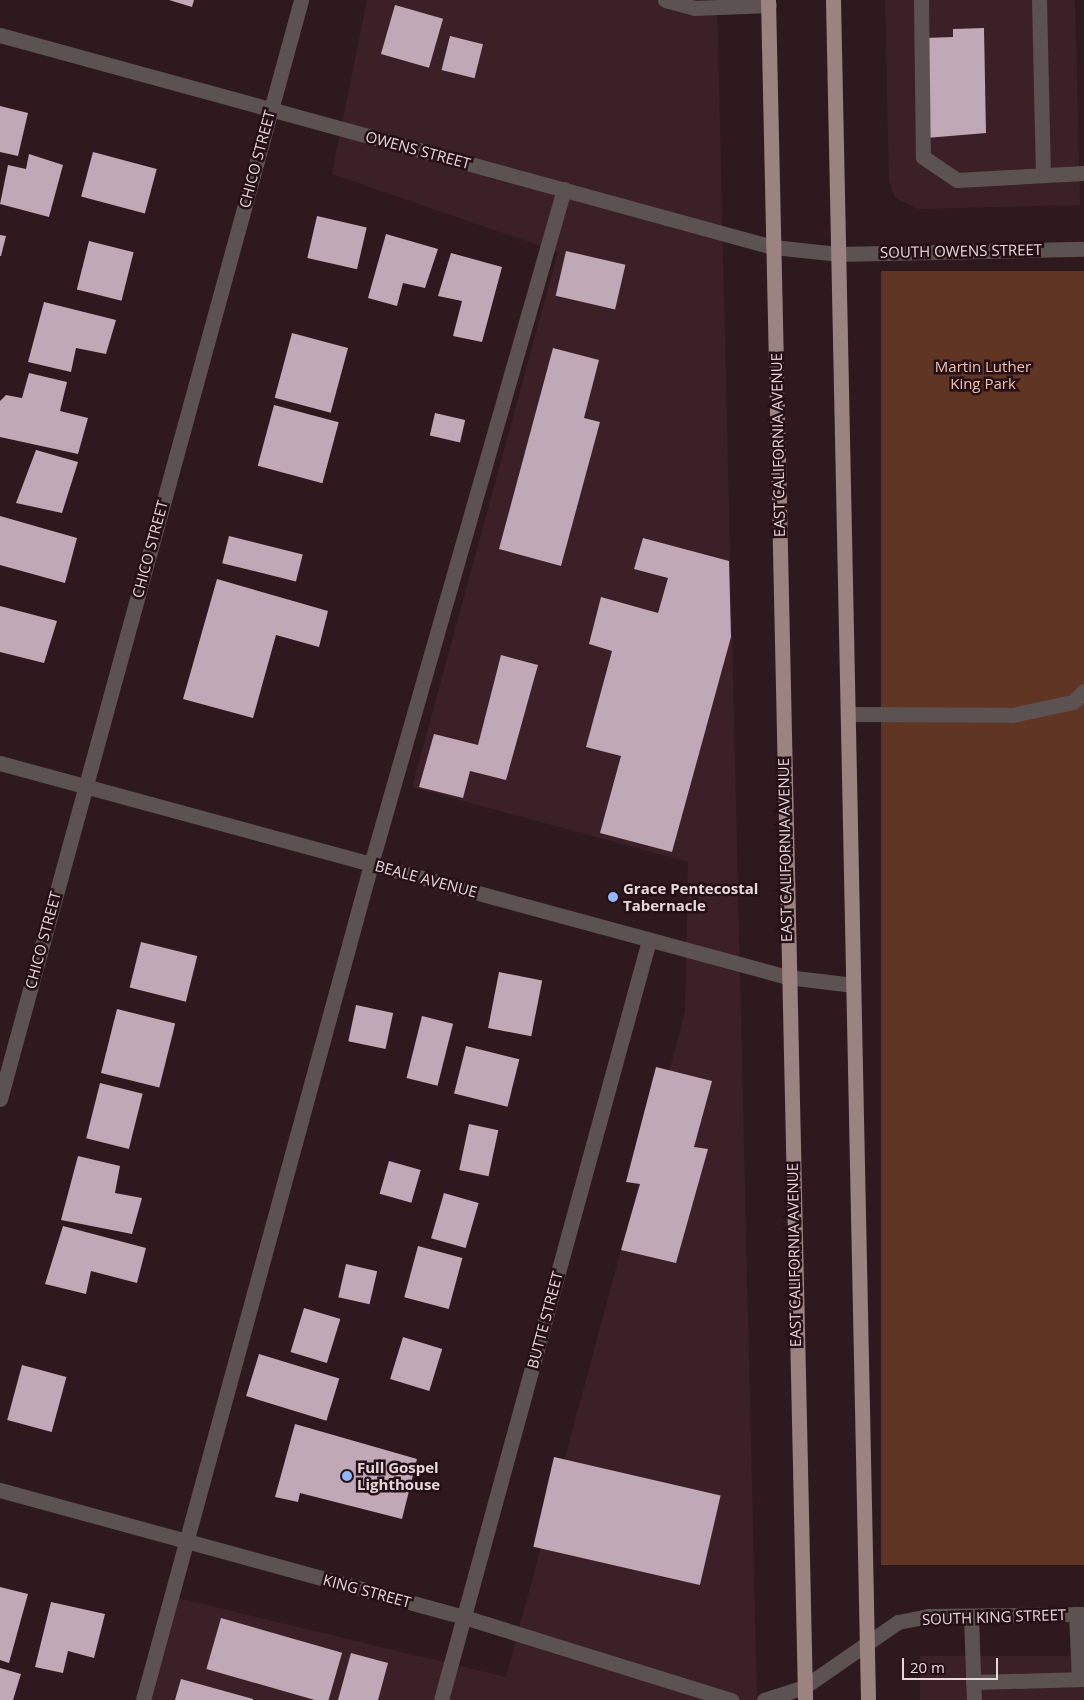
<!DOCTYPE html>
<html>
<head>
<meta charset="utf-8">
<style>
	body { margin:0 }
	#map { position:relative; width:1084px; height:1700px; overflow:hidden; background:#2e191f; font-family:"Open Sans",sans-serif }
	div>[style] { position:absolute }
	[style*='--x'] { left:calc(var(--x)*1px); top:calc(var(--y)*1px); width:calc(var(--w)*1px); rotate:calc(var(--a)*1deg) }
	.built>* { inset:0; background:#3b2028; transform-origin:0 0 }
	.green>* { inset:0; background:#613524; transform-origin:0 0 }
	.building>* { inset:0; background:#c0a8b6; transform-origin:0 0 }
	.minor>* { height:15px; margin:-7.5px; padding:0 7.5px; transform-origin:7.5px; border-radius:7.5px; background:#5d5252 }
	.major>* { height:15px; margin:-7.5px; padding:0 7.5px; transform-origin:7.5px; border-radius:7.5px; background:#9b8382 }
	.dots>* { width:14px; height:14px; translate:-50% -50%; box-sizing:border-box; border:2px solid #241016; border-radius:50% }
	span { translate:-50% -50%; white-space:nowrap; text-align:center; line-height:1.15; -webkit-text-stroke:5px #241016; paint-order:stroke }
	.street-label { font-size:15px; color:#e6d7db }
	.park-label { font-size:15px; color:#f4c1ae }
	.poi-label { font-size:15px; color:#e6d7db; font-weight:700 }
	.left { translate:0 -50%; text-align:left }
	.scale { position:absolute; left:902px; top:1658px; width:96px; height:22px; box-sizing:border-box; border:2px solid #e6d7db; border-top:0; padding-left:6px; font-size:15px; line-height:18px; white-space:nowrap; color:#e6d7db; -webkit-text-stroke:4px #241016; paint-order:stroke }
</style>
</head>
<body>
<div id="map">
	<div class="built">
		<i style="clip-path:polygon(367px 0,717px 0,757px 1700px,135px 1700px,165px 1595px,506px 1677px,685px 1012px,688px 862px,412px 787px,558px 252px,332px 174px)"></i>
		<i style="clip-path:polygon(885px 0,1075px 0,1080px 205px,919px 209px,895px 198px,889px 181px)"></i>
		<i style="left:1084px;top:1656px;width:44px;height:164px;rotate:90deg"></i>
	</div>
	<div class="green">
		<i style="left:1084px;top:271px;width:1294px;height:203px;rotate:90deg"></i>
	</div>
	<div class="building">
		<i style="clip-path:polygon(169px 0,194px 0,192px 7px)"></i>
		<i style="left:395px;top:5px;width:50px;height:51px;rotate:16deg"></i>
		<i style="clip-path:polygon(984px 28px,986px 133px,926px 138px,924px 38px,953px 37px,953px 29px)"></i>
		<i style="left:450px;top:36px;width:34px;height:35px;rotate:14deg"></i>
		<i style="clip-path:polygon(0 106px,28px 113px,18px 156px,0 152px)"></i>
		<i style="left:93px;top:152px;width:66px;height:46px;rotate:15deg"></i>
		<i style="clip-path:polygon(29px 154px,63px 165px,49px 217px,0 204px,8px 165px,26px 169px)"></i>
		<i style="left:317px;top:216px;width:51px;height:43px;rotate:13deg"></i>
		<i style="clip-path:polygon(386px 234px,438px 249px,425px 288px,403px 283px,397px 306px,368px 298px)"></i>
		<i style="clip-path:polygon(0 235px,6px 236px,1px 256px,0 256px)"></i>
		<i style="left:89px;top:241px;width:46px;height:50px;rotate:14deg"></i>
		<i style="left:566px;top:251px;width:61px;height:46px;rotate:13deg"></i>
		<i style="clip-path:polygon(451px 253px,502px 267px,482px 342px,453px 336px,462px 301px,438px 296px)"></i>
		<i style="clip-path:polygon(44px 302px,116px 320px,106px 354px,76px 348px,71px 372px,28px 362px)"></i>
		<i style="left:292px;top:333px;width:58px;height:67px;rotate:15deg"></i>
		<i style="clip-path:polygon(553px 348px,599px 360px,584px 418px,600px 422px,561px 566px,499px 549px)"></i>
		<i style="clip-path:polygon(29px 373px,67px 382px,60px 411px,88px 418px,78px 454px,0 437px,0 401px,6px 395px,22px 398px)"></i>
		<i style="left:274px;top:405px;width:67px;height:63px;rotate:15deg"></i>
		<i style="left:435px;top:413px;width:31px;height:23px;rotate:13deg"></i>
		<i style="clip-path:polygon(36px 450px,78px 462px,62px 513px,16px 503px)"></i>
		<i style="clip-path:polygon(0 516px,77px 538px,65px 583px,0 565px)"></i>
		<i style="left:229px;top:536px;width:76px;height:28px;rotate:14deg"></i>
		<i style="clip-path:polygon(643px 538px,729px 561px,731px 637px,672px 852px,600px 833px,621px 756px,586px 747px,612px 651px,589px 644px,601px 597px,658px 613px,668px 578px,634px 569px)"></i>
		<i style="clip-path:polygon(217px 579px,328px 611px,319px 647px,276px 635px,253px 718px,183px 699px)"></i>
		<i style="clip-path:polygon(0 606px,57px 621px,44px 663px,0 652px)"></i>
		<i style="clip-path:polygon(501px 655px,538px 665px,506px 780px,470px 771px,463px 798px,419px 787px,434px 734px,478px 745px)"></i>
		<i style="left:141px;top:942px;width:58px;height:47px;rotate:14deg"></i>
		<i style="left:499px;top:972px;width:44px;height:57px;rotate:11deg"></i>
		<i style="left:356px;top:1005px;width:38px;height:37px;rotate:12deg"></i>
		<i style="left:117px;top:1009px;width:60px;height:66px;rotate:14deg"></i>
		<i style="left:422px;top:1016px;width:32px;height:64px;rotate:14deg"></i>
		<i style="left:466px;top:1046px;width:55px;height:49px;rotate:14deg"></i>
		<i style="clip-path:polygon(656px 1067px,712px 1081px,694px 1147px,708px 1149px,676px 1263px,621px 1250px,640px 1184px,626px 1182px)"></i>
		<i style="left:100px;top:1083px;width:44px;height:57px;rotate:14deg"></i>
		<i style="left:469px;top:1124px;width:30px;height:47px;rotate:12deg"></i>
		<i style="clip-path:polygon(78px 1156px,120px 1166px,115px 1193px,142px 1198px,132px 1234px,61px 1220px)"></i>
		<i style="left:389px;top:1161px;width:33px;height:34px;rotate:16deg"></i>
		<i style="left:444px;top:1193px;width:36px;height:47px;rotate:16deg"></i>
		<i style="clip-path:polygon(63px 1226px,146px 1248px,137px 1283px,91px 1271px,86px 1294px,45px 1284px)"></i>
		<i style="left:418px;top:1246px;width:46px;height:53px;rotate:15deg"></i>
		<i style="left:346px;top:1264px;width:32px;height:34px;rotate:13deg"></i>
		<i style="left:304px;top:1308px;width:38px;height:46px;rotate:17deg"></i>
		<i style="left:403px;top:1337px;width:41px;height:44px;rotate:17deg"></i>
		<i style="left:259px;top:1354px;width:84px;height:44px;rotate:17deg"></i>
		<i style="left:22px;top:1365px;width:46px;height:57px;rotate:15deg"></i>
		<i style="clip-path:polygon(295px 1424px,417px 1459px,402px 1519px,300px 1493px,298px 1502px,275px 1497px)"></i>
		<i style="left:554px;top:1457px;width:171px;height:92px;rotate:13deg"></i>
		<i style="clip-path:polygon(0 1587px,28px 1594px,9px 1663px,0 1660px)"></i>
		<i style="clip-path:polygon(51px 1602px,105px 1614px,94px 1658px,68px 1651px,63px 1673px,35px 1667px)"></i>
		<i style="left:221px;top:1618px;width:126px;height:53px;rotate:16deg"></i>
		<i style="clip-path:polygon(351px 1653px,388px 1663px,378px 1700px,338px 1700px)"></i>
		<i style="clip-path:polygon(0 1668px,21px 1674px,13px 1700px,0 1700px)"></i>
		<i style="clip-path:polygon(181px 1679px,253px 1699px,253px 1700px,175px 1700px)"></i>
	</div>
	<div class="minor">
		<i style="--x:665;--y:0;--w:30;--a:15"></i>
		<i style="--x:694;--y:8;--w:75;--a:-2.3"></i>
		<i style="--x:921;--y:0;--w:157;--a:89.3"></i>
		<i style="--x:923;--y:157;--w:41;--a:34.1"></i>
		<i style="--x:957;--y:180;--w:127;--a:-3.2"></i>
		<i style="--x:1039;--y:0;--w:174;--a:88.7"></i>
		<i style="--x:0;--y:35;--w:802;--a:15.34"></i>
		<i style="--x:773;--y:247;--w:65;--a:6.1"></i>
		<i style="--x:838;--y:254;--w:246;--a:-1.2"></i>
		<i style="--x:848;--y:714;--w:164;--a:0.3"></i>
		<i style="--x:1012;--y:715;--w:62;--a:-12"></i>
		<i style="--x:1073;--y:702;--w:16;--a:-45"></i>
		<i style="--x:0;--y:763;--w:816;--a:15.21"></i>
		<i style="--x:787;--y:977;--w:67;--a:6.8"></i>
		<i style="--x:0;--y:1099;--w:1139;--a:-74.68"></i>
		<i style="--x:0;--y:1490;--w:481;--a:15.3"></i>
		<i style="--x:464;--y:1617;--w:280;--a:17.3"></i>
		<i style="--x:1076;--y:1614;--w:65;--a:87.4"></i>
		<i style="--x:971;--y:1616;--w:84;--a:88"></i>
		<i style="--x:973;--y:1682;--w:111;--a:-1.5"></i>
		<i style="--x:143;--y:1700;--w:867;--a:-74.74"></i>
		<i style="--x:371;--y:864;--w:702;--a:-74.04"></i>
		<i style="--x:441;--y:1700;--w:788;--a:-74.69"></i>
		<i style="--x:764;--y:1700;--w:42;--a:-18"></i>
		<i style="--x:804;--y:1687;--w:114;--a:-34.7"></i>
		<i style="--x:898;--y:1622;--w:32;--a:-11"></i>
		<i style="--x:929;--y:1616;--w:155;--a:-0.7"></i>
	</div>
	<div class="major">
		<i style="--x:768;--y:0;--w:1700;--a:88.75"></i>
		<i style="--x:833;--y:0;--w:1700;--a:88.82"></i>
	</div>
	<div class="dots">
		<i style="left:613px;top:897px;background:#91b8fd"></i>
		<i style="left:347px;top:1476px;background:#91b8fd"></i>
	</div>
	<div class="street-label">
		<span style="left:418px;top:150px;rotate:15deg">OWENS STREET</span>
		<span style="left:257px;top:159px;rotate:-75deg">CHICO STREET</span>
		<span style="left:961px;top:251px;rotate:-1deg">SOUTH OWENS STREET</span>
		<span style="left:778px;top:445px;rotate:-91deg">EAST CALIFORNIA AVENUE</span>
		<span style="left:150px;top:549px;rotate:-75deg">CHICO STREET</span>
		<span style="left:785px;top:850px;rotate:-91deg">EAST CALIFORNIA AVENUE</span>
		<span style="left:426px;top:879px;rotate:15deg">BEALE AVENUE</span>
		<span style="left:43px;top:940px;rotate:-75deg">CHICO STREET</span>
		<span style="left:794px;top:1255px;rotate:-91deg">EAST CALIFORNIA AVENUE</span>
		<span style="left:545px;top:1320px;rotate:-75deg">BUTTE STREET</span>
		<span style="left:367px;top:1591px;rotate:15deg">KING STREET</span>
		<span style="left:994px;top:1617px;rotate:-2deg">SOUTH KING STREET</span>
	</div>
	<div class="park-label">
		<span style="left:983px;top:375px">Martin Luther<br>King Park</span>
	</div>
	<div class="poi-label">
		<span class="left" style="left:623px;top:897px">Grace Pentecostal<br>Tabernacle</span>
		<span class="left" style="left:357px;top:1476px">Full Gospel<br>Lighthouse</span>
	</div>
	<div class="scale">20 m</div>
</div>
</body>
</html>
